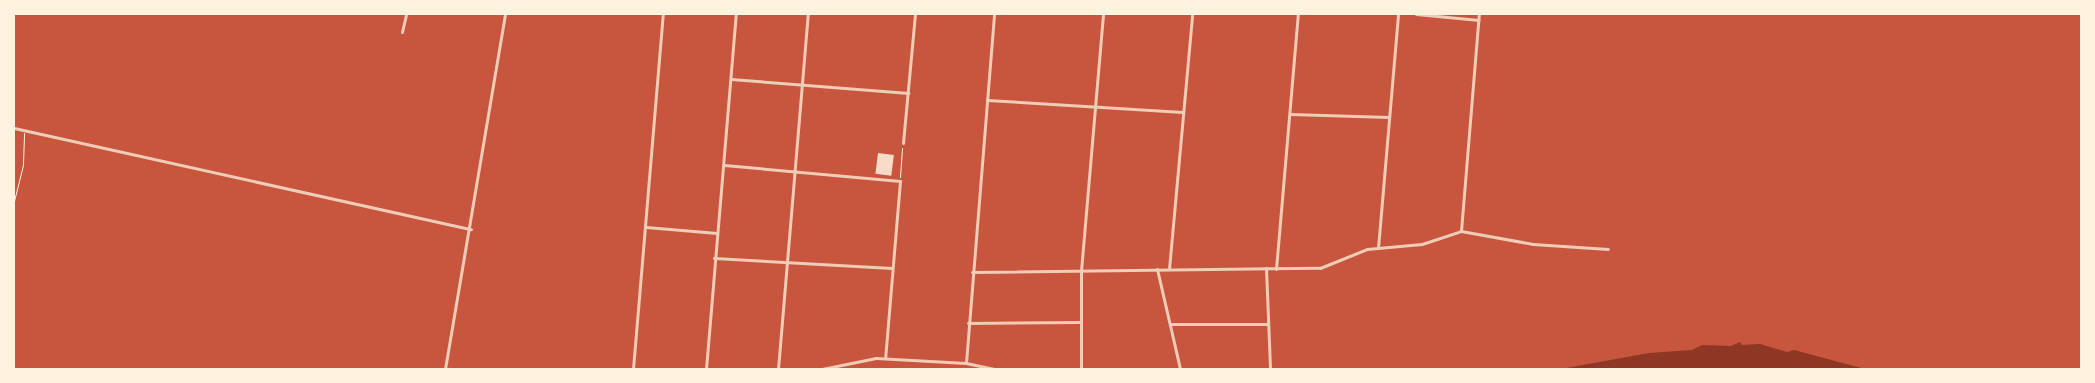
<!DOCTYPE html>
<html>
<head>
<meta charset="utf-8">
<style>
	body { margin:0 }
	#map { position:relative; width:2095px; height:383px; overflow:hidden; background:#c8553d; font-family:"Roboto Condensed",sans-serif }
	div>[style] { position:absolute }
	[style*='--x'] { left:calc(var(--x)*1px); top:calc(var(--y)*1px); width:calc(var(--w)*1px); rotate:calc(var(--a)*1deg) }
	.water>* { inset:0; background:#8f3625 }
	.building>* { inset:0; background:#f7dbc8; transform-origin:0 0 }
	.path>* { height:1px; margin:-0.5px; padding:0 0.5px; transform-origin:0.5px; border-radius:0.5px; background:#fff3e0 }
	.minor>* { height:3px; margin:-1.5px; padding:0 1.5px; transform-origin:1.5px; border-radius:1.5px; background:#f1ccb7 }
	span { translate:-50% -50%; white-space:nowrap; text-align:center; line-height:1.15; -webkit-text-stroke:4px #fff3e0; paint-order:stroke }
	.frame { position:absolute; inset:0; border:15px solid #fff3e0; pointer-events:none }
</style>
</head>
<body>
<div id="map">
	<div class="water">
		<i style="clip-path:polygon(1740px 342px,1742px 345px,1760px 344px,1787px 352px,1794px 350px,1865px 369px,1561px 369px,1649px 353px,1692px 350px,1702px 345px,1731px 346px)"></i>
	</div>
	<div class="building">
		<i style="left:878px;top:153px;width:16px;height:21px;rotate:7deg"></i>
	</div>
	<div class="path">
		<i style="--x:900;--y:177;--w:29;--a:-86"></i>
		<i style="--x:14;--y:201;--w:38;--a:-76"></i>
		<i style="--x:23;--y:164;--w:31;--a:-88"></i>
	</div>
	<div class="minor">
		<i style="--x:1416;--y:14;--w:63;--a:5.4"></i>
		<i style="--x:402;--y:32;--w:18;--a:-77"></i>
		<i style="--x:731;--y:79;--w:178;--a:4.5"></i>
		<i style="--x:987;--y:100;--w:196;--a:3.5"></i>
		<i style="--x:1290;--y:114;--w:99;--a:1.7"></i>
		<i style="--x:14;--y:128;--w:468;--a:12.5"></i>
		<i style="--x:903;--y:143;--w:130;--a:-84.7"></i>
		<i style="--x:724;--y:165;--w:177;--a:5.2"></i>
		<i style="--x:900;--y:181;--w:178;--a:94.8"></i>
		<i style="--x:646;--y:227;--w:71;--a:4.8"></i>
		<i style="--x:1461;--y:231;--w:218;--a:-85.3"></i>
		<i style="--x:1378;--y:248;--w:235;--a:-85.1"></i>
		<i style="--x:714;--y:258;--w:178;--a:3.2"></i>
		<i style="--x:1266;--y:268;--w:101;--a:87.7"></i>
		<i style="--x:1157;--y:269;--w:103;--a:77"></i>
		<i style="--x:1169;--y:269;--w:256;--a:-84.8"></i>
		<i style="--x:1276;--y:269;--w:256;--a:-85.1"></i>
		<i style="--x:972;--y:272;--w:348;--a:-0.7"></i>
		<i style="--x:1320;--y:268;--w:51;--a:-22"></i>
		<i style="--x:1367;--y:249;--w:55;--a:-5.2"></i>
		<i style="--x:1422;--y:244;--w:41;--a:-18.4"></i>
		<i style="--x:1461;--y:231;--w:73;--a:10.2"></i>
		<i style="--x:1533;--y:244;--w:75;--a:3.8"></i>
		<i style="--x:968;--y:323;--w:113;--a:-0.5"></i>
		<i style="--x:1170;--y:324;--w:97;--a:0"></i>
		<i style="--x:966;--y:363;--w:350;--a:-85.4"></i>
		<i style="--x:445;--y:369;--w:360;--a:-80.4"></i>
		<i style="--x:633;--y:369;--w:356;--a:-85.2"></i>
		<i style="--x:706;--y:369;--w:356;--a:-85.2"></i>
		<i style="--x:778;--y:369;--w:356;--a:-85.2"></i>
		<i style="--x:822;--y:369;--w:55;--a:-11.5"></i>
		<i style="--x:876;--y:358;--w:90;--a:3.2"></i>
		<i style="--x:966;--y:363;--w:30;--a:12"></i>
		<i style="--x:1081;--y:369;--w:98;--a:-90"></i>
		<i style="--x:1081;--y:271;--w:258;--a:-85.1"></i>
	</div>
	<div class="frame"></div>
</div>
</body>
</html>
